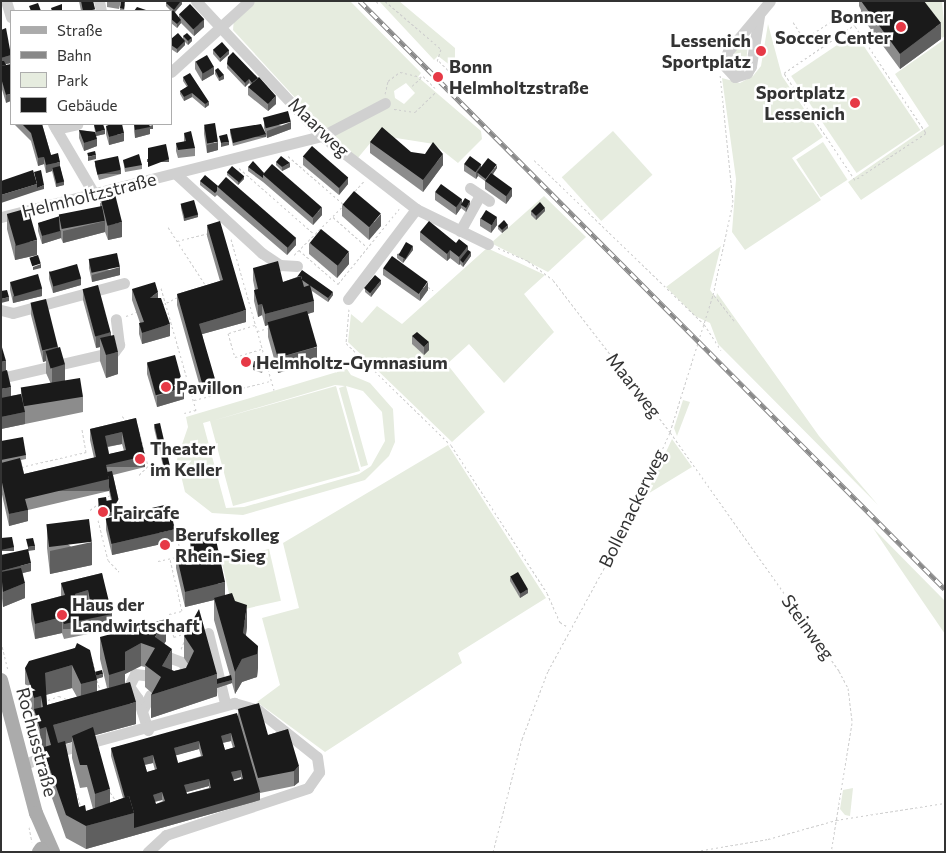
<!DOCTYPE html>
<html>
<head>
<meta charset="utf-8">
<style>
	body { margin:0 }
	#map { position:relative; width:946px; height:853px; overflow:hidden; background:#fff; font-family:Commissioner,sans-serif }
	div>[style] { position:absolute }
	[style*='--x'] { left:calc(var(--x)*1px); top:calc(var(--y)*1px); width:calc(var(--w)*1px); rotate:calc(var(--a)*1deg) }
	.green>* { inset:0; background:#e6ecdf; transform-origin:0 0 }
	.path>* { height:1px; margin-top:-0.5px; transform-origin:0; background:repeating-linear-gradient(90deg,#cdcdcd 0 2.5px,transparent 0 5px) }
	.minor>* { height:11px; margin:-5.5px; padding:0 5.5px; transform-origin:5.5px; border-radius:5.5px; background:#d0d0d0 }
	.major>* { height:14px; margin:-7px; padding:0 7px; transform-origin:7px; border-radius:7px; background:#ababab }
	.rail>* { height:4.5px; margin-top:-2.25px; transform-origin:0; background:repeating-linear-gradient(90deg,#fff 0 8px,#888 0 16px); box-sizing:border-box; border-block:1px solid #888 }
	.wall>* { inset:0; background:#8c8c8c }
	.shaded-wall>* { inset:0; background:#5f5f5f; transform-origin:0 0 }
	.building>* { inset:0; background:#1a1a1a; transform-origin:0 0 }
	.dots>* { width:14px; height:14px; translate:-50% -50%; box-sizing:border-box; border:2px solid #fff; border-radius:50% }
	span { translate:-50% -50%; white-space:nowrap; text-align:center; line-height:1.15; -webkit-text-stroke:5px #fff; paint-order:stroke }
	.poi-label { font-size:18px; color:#333; font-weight:700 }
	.right { translate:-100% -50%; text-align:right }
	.left { translate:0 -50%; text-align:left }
	.street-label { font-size:18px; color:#333 }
	.frame { position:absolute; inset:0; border:2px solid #333; pointer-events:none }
	.legend { position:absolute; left:10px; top:10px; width:162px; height:115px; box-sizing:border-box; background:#fff; border:1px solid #adadad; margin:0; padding:6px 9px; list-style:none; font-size:15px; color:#333 }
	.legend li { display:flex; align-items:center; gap:10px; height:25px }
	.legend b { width:25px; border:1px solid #adadad }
</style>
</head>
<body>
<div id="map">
	<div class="green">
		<i style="clip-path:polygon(evenodd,256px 1px,350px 1px,421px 73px,418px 77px,481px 131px,482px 139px,458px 163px,434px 144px,377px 135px,357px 159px,333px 139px,233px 30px,234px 18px,256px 1px,406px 83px,415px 93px,404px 104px,395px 98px,394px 91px,406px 83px)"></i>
		<i style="clip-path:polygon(379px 1px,399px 1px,455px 48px,455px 69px,438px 56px,434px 60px)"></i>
		<i style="clip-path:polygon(916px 1px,942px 1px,945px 36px,942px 38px)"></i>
		<i style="clip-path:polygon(768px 24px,782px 76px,823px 137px,792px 158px,821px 200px,745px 250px,732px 232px,736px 179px,722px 78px,740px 83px,753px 76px,761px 66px)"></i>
		<i style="clip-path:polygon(749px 32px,746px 64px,738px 71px,731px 69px,729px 58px)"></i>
		<i style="left:855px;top:33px;width:117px;height:77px;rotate:56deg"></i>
		<i style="clip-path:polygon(945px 39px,945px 144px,861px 200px,848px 182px,929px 126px,895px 74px)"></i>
		<i style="left:613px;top:131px;width:59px;height:69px;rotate:48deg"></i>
		<i style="left:823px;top:142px;width:45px;height:32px;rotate:57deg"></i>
		<i style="clip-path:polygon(544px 196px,586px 237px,548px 272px,491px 243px)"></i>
		<i style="clip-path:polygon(721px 246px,710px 290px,716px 298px,717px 293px,819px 436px,878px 505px,718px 344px,710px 323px,695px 316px,666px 287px)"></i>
		<i style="clip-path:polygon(487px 248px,545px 275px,524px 294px,554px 332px,504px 383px,469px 344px,447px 364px,485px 412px,452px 442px,348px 342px,351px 314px,362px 323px,377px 306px,402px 324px)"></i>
		<i style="clip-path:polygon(evenodd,347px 369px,351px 375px,370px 383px,393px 409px,395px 442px,389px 456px,365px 480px,243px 515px,212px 513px,185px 492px,177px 459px,188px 427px,186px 417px,347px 369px,335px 385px,345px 386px,339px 388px,361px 467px,368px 465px,346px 386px,363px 391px,382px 412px,385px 441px,371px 466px,359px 474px,244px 507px,226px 508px,203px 423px,210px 421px,233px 506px,360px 471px,336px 386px,212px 421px,335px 385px)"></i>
		<i style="clip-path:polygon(683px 400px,690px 402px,677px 436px,674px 428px)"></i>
		<i style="clip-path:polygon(672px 439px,692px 467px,646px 495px)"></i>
		<i style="clip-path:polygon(448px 445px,546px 598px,458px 653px,462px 663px,325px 752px,257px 702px,280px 685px,262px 618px,299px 608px,283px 543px)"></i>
		<i style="clip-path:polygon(873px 528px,945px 601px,945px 634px,895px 561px)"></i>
		<i style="left:269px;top:549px;width:53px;height:49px;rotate:77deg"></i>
		<i style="clip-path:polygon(853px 788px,850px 816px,845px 815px,840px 809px,843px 790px)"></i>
	</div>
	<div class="path">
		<i style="--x:376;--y:1;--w:3;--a:45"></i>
		<i style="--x:385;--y:1;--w:74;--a:40.6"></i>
		<i style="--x:441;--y:49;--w:13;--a:108"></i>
		<i style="--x:793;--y:22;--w:20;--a:57"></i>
		<i style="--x:804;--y:39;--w:46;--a:-32.7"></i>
		<i style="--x:843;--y:14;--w:17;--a:45"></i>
		<i style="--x:855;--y:26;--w:128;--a:56.4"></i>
		<i style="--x:926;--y:133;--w:85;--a:146.5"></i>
		<i style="--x:855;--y:180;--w:128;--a:-123.6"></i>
		<i style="--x:784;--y:73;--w:83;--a:-34.3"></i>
		<i style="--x:439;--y:61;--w:16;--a:45"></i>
		<i style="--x:423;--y:76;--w:17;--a:45"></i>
		<i style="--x:412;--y:86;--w:12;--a:-42"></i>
		<i style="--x:385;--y:94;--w:13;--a:-77"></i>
		<i style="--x:388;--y:81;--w:15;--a:-37"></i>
		<i style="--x:400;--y:72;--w:22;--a:13"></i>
		<i style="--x:394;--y:109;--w:21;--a:8"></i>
		<i style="--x:415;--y:112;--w:29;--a:-44"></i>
		<i style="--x:288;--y:156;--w:73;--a:41.1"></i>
		<i style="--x:534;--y:160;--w:236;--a:44"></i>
		<i style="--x:704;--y:324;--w:31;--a:57"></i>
		<i style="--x:239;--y:168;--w:98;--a:41.3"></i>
		<i style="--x:355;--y:191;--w:13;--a:-48"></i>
		<i style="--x:333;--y:217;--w:45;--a:41.4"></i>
		<i style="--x:168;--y:227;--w:70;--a:57.2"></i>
		<i style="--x:231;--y:239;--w:157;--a:74.1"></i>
		<i style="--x:177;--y:241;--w:32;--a:-14"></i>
		<i style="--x:498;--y:248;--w:33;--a:23"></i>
		<i style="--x:528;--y:261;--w:31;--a:37"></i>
		<i style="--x:553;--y:280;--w:192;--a:52.4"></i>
		<i style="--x:670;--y:432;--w:293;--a:54.7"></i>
		<i style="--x:839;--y:671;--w:19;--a:62"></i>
		<i style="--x:848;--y:688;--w:35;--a:83"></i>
		<i style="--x:852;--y:723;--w:131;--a:99.2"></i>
		<i style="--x:299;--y:250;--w:52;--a:41.1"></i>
		<i style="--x:338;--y:284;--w:97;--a:-50.9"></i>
		<i style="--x:294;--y:255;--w:69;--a:-45"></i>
		<i style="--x:428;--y:287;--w:6;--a:31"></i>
		<i style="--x:161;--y:288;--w:127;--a:74"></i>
		<i style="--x:196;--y:410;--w:12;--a:166"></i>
		<i style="--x:714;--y:295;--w:34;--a:52"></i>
		<i style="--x:162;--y:305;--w:18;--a:-27"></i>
		<i style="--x:349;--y:309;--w:34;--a:95"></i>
		<i style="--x:346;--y:343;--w:146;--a:44.2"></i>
		<i style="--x:451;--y:445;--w:176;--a:57"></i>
		<i style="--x:547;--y:593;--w:32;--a:66"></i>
		<i style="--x:560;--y:622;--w:9;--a:32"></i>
		<i style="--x:126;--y:316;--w:12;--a:-20"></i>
		<i style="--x:255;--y:325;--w:28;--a:163"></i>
		<i style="--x:228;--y:333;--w:25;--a:74"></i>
		<i style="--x:235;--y:357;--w:28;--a:-17"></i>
		<i style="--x:257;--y:331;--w:11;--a:-15"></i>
		<i style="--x:194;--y:400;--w:78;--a:-14"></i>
		<i style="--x:122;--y:416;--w:7;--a:45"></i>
		<i style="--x:138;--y:427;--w:40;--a:75.6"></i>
		<i style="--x:148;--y:466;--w:13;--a:135"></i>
		<i style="--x:21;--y:467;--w:67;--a:-13"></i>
		<i style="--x:86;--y:452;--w:23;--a:-100"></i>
		<i style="--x:104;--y:499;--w:7;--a:-34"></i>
		<i style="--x:90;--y:510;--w:9;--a:-36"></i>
		<i style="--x:171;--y:514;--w:40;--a:75.6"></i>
		<i style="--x:98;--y:520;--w:41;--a:76"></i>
		<i style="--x:108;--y:560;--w:16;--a:47"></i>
		<i style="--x:158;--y:561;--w:19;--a:-12"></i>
		<i style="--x:169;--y:614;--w:13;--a:-13"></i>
		<i style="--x:182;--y:611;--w:53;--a:-103"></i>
		<i style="--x:185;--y:621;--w:7;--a:0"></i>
		<i style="--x:186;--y:633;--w:13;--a:162"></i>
		<i style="--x:174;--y:637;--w:6;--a:-108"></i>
		<i style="--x:172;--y:631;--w:19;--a:-16"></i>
		<i style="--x:1;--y:642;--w:30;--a:76"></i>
		<i style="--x:181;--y:649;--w:8;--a:-67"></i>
		<i style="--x:90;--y:652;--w:20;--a:75"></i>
		<i style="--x:97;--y:680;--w:10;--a:73"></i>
		<i style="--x:48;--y:700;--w:12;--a:-20"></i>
		<i style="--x:59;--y:696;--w:11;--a:22"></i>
		<i style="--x:71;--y:773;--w:35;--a:74"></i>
		<i style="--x:110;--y:792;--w:11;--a:56"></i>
		<i style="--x:29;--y:827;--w:15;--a:79"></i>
		<i style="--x:493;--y:852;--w:117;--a:-75.6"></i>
		<i style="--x:522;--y:739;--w:73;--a:-69.1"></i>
		<i style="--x:548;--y:671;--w:175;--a:-61.4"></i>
		<i style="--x:632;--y:517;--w:93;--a:-65.9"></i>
		<i style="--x:670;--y:432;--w:144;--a:-72.6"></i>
		<i style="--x:713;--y:295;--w:95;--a:-77.9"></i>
		<i style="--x:733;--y:202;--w:129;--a:-95.8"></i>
		<i style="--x:691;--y:852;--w:78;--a:-9.6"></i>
		<i style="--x:768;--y:839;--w:71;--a:-15.6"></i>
		<i style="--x:836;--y:820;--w:110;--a:-8.9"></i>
	</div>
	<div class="minor">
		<i style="--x:6;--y:1;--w:17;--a:73"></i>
		<i style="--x:99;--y:1;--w:10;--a:79"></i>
		<i style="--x:196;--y:1;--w:185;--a:47"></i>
		<i style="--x:322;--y:136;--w:119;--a:37.8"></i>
		<i style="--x:416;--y:209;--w:80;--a:25.9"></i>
		<i style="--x:759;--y:16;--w:51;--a:99.1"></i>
		<i style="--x:751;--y:66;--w:8;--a:120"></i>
		<i style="--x:747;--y:73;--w:13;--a:162"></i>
		<i style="--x:735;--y:77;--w:18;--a:-133"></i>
		<i style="--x:723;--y:64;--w:14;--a:-69"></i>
		<i style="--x:728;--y:51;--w:65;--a:-50"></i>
		<i style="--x:171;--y:72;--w:105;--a:-42.3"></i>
		<i style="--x:53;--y:124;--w:81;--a:59.6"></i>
		<i style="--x:56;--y:129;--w:22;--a:-13"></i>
		<i style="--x:176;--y:174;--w:117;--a:42.6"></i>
		<i style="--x:262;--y:253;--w:22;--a:34"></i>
		<i style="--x:280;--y:265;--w:17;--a:3"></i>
		<i style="--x:470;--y:188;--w:23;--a:34"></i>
		<i style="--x:1;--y:217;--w:331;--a:-14.2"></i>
		<i style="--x:322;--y:136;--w:71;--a:-27.6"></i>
		<i style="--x:460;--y:231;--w:41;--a:-60.9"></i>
		<i style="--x:348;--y:299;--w:113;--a:-52.9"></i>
		<i style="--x:1;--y:310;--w:12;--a:14"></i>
		<i style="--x:13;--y:313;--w:115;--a:-15.1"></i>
		<i style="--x:1;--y:378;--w:116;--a:-13"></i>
		<i style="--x:114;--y:352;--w:9;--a:-54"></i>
		<i style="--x:119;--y:345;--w:26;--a:-97"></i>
		<i style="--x:208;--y:633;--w:72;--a:76.3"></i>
		<i style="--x:164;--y:666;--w:10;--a:-66"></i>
		<i style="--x:168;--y:657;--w:15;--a:20"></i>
		<i style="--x:182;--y:662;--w:10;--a:53"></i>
		<i style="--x:188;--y:670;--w:12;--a:99"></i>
		<i style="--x:142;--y:711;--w:18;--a:-63"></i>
		<i style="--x:148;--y:730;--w:33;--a:-108"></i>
		<i style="--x:138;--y:699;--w:16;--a:-125"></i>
		<i style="--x:129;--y:686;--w:13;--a:-63"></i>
		<i style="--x:135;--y:674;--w:17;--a:7"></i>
		<i style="--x:56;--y:752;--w:185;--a:-15.4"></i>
		<i style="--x:234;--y:703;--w:25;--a:16"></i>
		<i style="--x:258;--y:710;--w:75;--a:38.5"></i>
		<i style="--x:317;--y:757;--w:15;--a:82"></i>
		<i style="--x:319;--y:772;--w:19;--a:125"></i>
		<i style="--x:308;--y:788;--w:150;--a:161.7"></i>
		<i style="--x:166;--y:835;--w:25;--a:137"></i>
		<i style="--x:23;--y:765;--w:26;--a:-23"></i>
	</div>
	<div class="major">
		<i style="--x:1;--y:680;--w:138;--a:75.3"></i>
		<i style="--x:36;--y:813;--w:43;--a:66.4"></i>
		<i style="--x:39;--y:852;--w:4;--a:-56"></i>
	</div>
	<div class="rail">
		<i style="--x:360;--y:1;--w:829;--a:45.15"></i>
	</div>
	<div class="wall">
		<i style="clip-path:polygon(79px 1px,93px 1px,95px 11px,81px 11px)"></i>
		<i style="clip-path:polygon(107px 1px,121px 1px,119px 9px,107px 7px)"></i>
		<i style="clip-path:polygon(182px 1px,182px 4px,175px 12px,179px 18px,179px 14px,204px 27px,194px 36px,181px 23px,177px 28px,171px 23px,171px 13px,172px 12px,166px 6px,166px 3px)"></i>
		<i style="clip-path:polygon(859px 1px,924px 1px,941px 39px,900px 69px,861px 16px,861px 10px,859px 6px)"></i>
		<i style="clip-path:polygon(125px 4px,124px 11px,120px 11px,120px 8px)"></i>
		<i style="clip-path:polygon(1px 30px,11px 54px,11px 63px,6px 64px,6px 103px,1px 86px)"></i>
		<i style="clip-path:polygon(183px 36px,192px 41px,188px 45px,185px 42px,185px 45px,177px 53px,171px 49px,171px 39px,183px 39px)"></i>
		<i style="clip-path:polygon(213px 50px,229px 54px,220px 62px,213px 54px)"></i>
		<i style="clip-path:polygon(228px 57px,276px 104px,268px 111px,248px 95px,248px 87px,251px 85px,249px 83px,245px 87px,227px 68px)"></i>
		<i style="clip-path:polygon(195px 61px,214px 74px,202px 81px,195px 69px)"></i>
		<i style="clip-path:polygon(215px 70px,224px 79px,219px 81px,215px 74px)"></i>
		<i style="clip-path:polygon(183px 77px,209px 105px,205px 108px,192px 97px,184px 101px,180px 94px,180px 91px,187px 87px,183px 81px)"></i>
		<i style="clip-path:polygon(264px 120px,291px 129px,267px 138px,264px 128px)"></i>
		<i style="clip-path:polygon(14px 124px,42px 124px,51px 155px,60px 166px,64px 185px,56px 187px,52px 171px,46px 173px,44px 164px,38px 166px,31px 141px)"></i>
		<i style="clip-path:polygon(134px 124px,153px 129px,150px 129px,150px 134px,135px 138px,134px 131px)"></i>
		<i style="clip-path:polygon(94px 125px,105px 134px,96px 136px,97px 146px,84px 151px,79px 138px,79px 130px,95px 132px)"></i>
		<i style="clip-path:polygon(106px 126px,124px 141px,109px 145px,106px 134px)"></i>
		<i style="clip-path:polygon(204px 126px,218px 150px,207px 153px,204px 134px)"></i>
		<i style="clip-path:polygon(230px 129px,266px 137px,233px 146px,230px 133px)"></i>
		<i style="clip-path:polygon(184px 133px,195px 148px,195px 156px,178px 158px,176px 151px,176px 143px,184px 142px)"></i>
		<i style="clip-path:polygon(370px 142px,411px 152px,443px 165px,423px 192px,370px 153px)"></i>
		<i style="clip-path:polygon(303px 157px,348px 184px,339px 195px,303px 165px)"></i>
		<i style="clip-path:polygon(123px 160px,142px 165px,142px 169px,125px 172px)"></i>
		<i style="clip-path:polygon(95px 162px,121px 174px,99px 180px,95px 166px)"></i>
		<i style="clip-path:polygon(276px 162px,290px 167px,282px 171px,276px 165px)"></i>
		<i style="clip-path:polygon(464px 164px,481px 168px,497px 168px,493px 174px,512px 196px,506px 204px,485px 189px,485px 181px,478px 176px,476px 179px,464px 171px)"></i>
		<i style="clip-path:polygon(248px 167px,264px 173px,322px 215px,313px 225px,263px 182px,248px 171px)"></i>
		<i style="clip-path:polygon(227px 172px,244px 179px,238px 185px,227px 175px)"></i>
		<i style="clip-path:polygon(200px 181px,218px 186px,296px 245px,287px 255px,217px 195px,215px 197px,200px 185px)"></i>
		<i style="clip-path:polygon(435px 192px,462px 203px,470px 204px,466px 212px,461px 208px,456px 215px,435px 200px)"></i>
		<i style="clip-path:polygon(100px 194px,122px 237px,108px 240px,105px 232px,63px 243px,61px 238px,42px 244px,38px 231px,38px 223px,100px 207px)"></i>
		<i style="clip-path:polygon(181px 204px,198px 217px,184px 221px,181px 208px)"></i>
		<i style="clip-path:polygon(342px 205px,381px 226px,369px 240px,342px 216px)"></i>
		<i style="clip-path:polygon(531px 211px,545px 211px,536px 220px,531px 215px)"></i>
		<i style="clip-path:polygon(7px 214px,37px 255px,15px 260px,7px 229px)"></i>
		<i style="clip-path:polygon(480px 218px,497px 225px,491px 233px,480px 226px)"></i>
		<i style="clip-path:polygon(207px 225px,246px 322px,202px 334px,215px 391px,202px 394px,177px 305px,177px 294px,220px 281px,207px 236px)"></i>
		<i style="clip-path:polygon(498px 226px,508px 228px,502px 233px,498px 229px)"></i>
		<i style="clip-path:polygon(420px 232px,456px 243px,468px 250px,471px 256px,463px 267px,460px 264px,459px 265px,450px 258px,447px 261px,420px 240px)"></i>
		<i style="clip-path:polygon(309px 243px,349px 264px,337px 278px,309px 254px)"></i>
		<i style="clip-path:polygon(413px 250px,403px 263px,397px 258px,397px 254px)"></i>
		<i style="clip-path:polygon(89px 261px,120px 275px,92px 282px,89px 268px)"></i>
		<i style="clip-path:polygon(253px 268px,283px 282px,297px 277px,333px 295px,328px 302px,312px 291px,314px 312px,308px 314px,317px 362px,278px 373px,268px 337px,268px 325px,265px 326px,262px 315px,258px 317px,254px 301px,254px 290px,255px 290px,253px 280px)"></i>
		<i style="clip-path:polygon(383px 268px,428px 290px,420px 301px,383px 275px)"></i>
		<i style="clip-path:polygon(49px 271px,81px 285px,53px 293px,49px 279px)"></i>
		<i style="clip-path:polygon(10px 282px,42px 296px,13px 303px,10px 290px)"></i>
		<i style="clip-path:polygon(381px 284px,371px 297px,365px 292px,365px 289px)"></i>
		<i style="clip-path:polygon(83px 289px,111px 335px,118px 374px,106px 378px,100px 361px,100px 347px,96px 348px,83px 300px)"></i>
		<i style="clip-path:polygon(132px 289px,158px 298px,170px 336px,142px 344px,139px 334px,139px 323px,140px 323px,132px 300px)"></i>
		<i style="clip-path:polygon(31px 303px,58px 348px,65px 381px,83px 397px,83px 412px,1px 429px,6px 371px,11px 396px,21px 394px,21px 390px,51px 384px,46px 373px,46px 361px,43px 362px,31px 315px)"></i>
		<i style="clip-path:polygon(412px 336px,429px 350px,424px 355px,412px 344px)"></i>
		<i style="clip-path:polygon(147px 363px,184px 399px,157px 407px,147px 374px)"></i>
		<i style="clip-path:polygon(253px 367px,264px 367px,262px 373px,253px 370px)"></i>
		<i style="clip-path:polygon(evenodd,136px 418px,145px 467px,113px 475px,122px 515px,175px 541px,112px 555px,106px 530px,106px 519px,115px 517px,114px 515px,100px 518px,98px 507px,98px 499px,106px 501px,111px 500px,109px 491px,28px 510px,28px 521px,9px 526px,1px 490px,1px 441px,26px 455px,26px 459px,21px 460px,24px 474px,94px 458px,90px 440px,90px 429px,136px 418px,122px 444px,124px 451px,109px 454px,108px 447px,122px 444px)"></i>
		<i style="clip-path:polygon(154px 424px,170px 469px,164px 470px,154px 428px)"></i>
		<i style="clip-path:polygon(47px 526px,92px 565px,50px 574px,47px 548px)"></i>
		<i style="clip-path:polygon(evenodd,190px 541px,225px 595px,235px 601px,247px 627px,246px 635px,258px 668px,257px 677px,242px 682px,235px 694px,232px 683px,217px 688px,217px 696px,151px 718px,152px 693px,145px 687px,145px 667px,141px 666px,125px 674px,125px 683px,136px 724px,95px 735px,110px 803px,123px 798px,111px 756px,111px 748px,238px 718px,238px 709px,268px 735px,288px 729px,299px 782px,294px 786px,260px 793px,260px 800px,86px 849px,66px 838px,45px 778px,44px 750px,40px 751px,34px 731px,34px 721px,25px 691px,25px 668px,75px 648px,95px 672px,103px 677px,96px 679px,97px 691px,107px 688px,100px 659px,100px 637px,166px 641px,164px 644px,172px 670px,174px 671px,186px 668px,188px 664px,184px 658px,184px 636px,217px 679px,230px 676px,214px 620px,214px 600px,185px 607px,176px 568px,176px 553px,190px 550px,190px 541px,72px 688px,77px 697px,47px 705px,46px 695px,72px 688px,190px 541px,231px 741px,233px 748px,225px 750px,223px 743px,231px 741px,190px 541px,72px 742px,72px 758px,80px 788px,87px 787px,93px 809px,86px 811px,79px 807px,65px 744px,72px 742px,190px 541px,199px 749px,201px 756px,178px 763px,176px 755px,199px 749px,190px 541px,153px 763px,155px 770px,147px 772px,145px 765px,153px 763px,190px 541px,241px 777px,241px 779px,234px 781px,233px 780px,241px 777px,190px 541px,209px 786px,209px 788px,187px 794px,186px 792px,209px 786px,190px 541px,162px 800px,163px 801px,156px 804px,155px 802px,162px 800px)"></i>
		<i style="clip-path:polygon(1px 555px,31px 571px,23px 573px,25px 598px,3px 607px,1px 590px)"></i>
		<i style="clip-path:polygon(evenodd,102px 573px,112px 629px,64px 639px,62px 633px,35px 639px,31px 619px,31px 604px,61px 596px,61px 583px,102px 573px,88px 606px,78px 609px,78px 608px,88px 606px)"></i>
		<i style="clip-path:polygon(510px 577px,528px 593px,520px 598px,510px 581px)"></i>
	</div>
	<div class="shaded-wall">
		<i style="clip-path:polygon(181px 1px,182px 4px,174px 13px,174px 10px)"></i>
		<i style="clip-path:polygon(204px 19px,204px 27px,194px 36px,194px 29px)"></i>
		<i style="clip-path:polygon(181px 20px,181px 23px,177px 28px,177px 24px)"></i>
		<i style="clip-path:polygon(941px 23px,941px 39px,900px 69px,900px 54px)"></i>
		<i style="clip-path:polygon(192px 38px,192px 41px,188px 45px,188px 41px)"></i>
		<i style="clip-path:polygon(185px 41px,185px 45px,177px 53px,177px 49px)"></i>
		<i style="clip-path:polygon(229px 50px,229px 54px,220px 62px,220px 59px)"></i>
		<i style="clip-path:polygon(11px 55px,11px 63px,1px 65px,1px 58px)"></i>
		<i style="clip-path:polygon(214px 67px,214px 74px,202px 81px,202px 73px)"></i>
		<i style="clip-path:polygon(224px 75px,224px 79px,219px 81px,219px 78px)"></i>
		<i style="clip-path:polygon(249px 79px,249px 83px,245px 87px,245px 83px)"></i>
		<i style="clip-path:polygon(192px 93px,192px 97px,184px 101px,184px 97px)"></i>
		<i style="clip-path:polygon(11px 94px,11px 101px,6px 103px,6px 95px)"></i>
		<i style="clip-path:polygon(276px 96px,276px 104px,268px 111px,268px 104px)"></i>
		<i style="clip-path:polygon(209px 102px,209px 105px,205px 108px,205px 104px)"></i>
		<i style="clip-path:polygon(291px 122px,291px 129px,267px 138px,267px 131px)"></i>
		<i style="clip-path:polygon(153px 125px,153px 129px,150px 129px,150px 134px,135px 138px,135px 130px)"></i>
		<i style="clip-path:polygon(105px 130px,105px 134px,96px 136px,96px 132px)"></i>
		<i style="clip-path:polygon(124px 133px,124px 141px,109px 145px,109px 137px)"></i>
		<i style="left:266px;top:134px;width:3px;height:34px;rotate:90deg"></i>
		<i style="clip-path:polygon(97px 139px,97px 146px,84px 151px,84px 143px)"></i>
		<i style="clip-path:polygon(218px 142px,218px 150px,207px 153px,207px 145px)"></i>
		<i style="clip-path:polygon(229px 142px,229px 145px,221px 147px,221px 143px)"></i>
		<i style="clip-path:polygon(443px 154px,443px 165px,423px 192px,423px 180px)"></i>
		<i style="clip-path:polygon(96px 155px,96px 159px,88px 161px,88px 157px)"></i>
		<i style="clip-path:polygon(44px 157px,44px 164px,38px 166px,38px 158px)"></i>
		<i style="left:169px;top:159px;width:3px;height:22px;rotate:90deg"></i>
		<i style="clip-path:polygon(60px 162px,60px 169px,52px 168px,52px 171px,46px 173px,46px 165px)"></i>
		<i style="clip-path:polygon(290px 163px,290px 167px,282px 171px,282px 167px)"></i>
		<i style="clip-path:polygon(481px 164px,481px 172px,478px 173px,478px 176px,476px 179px,476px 172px)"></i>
		<i style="clip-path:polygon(497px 165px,497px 168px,487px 183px,487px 179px)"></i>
		<i style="left:121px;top:170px;width:4px;height:23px;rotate:90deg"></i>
		<i style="clip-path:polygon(244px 176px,244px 179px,238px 185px,238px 181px)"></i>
		<i style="clip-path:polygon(348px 177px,348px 184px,339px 195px,339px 187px)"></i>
		<i style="clip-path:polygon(64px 181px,64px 185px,56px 187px,56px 183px)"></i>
		<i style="clip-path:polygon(37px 184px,37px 191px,1px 203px,1px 195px)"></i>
		<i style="clip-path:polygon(44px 185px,44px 189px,37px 191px,37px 188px)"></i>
		<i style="clip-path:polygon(512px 188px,512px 196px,506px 204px,506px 196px)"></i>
		<i style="clip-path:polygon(462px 199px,462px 206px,461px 205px,461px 208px,456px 215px,456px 207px)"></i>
		<i style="clip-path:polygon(470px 201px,470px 204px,466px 212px,466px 208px)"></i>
		<i style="clip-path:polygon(322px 207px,322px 215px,313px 225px,313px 218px)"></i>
		<i style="clip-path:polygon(545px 208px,545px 211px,536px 220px,536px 216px)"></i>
		<i style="clip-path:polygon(198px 214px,198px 217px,184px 221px,184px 217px)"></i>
		<i style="clip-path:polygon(381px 214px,381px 226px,369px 240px,369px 228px)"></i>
		<i style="clip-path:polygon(497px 217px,497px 225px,491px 233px,491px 226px)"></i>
		<i style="clip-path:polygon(105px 221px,105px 232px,63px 243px,63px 231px)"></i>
		<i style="clip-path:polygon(122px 222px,122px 237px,108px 240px,108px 225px)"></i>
		<i style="clip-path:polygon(508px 225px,508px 228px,502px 233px,502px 230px)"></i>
		<i style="clip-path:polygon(61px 230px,61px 238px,42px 244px,42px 236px)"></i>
		<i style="clip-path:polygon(296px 238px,296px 245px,287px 255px,287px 248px)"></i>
		<i style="clip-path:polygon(37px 240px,37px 255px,15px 260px,15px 245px)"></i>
		<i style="clip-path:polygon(413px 246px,413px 250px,403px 263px,403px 259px)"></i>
		<i style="clip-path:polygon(468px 246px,468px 253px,460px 260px,460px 264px,459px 265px,459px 257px)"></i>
		<i style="clip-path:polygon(450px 250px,450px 258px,447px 261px,447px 254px)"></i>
		<i style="clip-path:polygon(349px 252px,349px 264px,337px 278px,337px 266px)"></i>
		<i style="clip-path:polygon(471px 252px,471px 256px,463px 267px,463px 263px)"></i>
		<i style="clip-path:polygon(41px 264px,41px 268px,33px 270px,33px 267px)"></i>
		<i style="clip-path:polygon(120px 267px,120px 275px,92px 282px,92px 275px)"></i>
		<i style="clip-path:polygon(81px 278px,81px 285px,53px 293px,53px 285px)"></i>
		<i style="clip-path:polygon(381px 280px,381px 284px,371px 297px,371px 293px)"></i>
		<i style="clip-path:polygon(428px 282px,428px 290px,420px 301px,420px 293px)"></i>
		<i style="clip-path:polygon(42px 288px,42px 296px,13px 303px,13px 296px)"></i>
		<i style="clip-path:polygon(158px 292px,158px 303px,150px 298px)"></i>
		<i style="clip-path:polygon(333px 292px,333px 295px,328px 302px,328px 298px)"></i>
		<i style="clip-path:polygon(9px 297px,9px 301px,1px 303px,1px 299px)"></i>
		<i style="clip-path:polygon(314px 301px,314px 312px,269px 325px,268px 322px,268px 325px,265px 326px,265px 314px)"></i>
		<i style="clip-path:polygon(262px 304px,262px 315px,258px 317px,258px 305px)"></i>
		<i style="clip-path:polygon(246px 310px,246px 322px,199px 335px,199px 324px)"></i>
		<i style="clip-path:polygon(170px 324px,170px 336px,142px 344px,142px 333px)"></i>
		<i style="clip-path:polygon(111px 332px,111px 344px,100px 338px,100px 347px,96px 348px,96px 336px)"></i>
		<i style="clip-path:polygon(429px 342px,429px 350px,424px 355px,424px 347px)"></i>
		<i style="clip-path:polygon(58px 346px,58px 358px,46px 351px,46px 361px,43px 362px,43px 351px)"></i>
		<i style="clip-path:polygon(317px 347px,317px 362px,278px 373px,278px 358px)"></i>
		<i style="clip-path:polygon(118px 352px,118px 374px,106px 378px,106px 355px)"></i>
		<i style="clip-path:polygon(6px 361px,6px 372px,1px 373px,1px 362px)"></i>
		<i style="clip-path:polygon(65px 364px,65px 386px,52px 389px,52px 367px)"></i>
		<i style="clip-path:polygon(215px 379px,215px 391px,202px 394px,202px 383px)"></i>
		<i style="clip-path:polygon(11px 387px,11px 398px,1px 401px,1px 389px)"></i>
		<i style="clip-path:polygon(184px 388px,184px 399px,157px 407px,157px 396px)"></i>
		<i style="clip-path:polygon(25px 412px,25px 424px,1px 429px,1px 417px)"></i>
		<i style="clip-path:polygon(122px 432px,122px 444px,105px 447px,105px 436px)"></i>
		<i style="left:145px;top:456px;width:11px;height:40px;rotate:90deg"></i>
		<i style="clip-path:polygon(170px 465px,170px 469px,164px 470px,164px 466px)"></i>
		<i style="left:109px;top:479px;width:12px;height:86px;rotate:90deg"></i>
		<i style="clip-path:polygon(108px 509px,114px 511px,114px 515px,100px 518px,100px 511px)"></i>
		<i style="clip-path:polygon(28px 510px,28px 521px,9px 526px,9px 514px)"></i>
		<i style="clip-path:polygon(175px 529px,175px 541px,112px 555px,112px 544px)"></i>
		<i style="clip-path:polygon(92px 542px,92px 565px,50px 574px,50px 551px)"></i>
		<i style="clip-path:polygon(35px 546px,35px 550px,28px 551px,28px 547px)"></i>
		<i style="left:14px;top:547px;width:4px;height:13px;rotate:90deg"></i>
		<i style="clip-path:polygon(31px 563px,31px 571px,2px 578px,1px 571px)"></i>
		<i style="clip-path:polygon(225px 582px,225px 598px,214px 598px,214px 600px,185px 607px,185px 592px)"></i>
		<i style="clip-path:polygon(25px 583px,25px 598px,3px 607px,3px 592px)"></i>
		<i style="clip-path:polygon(528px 589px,528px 593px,520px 598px,520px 594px)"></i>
		<i style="clip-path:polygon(88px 590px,88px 606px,75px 609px,75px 594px)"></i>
		<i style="clip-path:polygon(247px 605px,247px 627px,243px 655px,243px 633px)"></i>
		<i style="left:112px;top:614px;width:15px;height:49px;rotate:90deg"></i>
		<i style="clip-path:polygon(62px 617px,62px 633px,35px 639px,35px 624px)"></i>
		<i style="clip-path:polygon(166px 619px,166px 641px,155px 659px,155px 637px)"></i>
		<i style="clip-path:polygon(141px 643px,141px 666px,125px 674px,125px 692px,109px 697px,109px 675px,125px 652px)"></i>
		<i style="clip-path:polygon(258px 646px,258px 668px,257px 677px,242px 682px,235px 694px,235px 672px,242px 659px)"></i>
		<i style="clip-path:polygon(172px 649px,172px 672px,162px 666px)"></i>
		<i style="clip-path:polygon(72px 665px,72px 688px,45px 695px,45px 673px)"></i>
		<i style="clip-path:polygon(103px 674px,103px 677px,90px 681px,90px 677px)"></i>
		<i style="clip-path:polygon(217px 674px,217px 684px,232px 680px,232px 683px,217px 688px,217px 696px,151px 718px,151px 695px)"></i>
		<i style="clip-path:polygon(97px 680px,97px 703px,81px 706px,81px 684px)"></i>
		<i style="clip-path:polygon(41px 696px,41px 719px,34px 709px,34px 721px,34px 698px)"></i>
		<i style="clip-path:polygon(136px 702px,136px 724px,74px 741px,72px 736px,72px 742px,53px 747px,53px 725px)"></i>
		<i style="clip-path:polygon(46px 727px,46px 749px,40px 751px,40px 729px)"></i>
		<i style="clip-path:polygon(231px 733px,231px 741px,221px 743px,221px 736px)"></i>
		<i style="clip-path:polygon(199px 741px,199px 749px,174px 756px,174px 748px)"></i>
		<i style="clip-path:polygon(153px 755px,153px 763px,143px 765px,143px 758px)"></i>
		<i style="clip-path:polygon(299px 766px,299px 782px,294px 786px,294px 771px)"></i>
		<i style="clip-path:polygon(241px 770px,241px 777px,231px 780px,231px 772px)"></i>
		<i style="clip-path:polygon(209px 779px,209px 786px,184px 793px,184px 785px)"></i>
		<i style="clip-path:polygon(110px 789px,110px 812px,95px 816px,95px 794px)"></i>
		<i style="clip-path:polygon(162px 792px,162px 800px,153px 802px,153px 795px)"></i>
		<i style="clip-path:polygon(260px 792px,260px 800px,86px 849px,86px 826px,134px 813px)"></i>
	</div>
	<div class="building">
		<i style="clip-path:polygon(81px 1px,93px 1px,95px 9px,89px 11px,83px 11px)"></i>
		<i style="clip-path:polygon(121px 1px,125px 1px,124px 9px,120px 8px)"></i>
		<i style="clip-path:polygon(167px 1px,181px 1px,174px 10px,166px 3px)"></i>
		<i style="clip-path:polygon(861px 1px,924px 1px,941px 23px,900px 54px)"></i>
		<i style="clip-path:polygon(38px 3px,41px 11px,31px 11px,29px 6px)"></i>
		<i style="clip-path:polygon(62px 4px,62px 11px,52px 11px,51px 8px)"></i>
		<i style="left:190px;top:4px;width:21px;height:15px;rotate:47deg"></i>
		<i style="clip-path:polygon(137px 7px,149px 11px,134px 11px)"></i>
		<i style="clip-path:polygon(173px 10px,181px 20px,177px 24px,171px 19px,171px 13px)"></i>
		<i style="clip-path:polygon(6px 28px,11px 55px,1px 58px,1px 30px)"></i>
		<i style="clip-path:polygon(178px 33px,185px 41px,177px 49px,171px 45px,171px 39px)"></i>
		<i style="clip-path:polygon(187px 33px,192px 38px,188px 41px,183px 36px)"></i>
		<i style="left:222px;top:42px;width:11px;height:12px;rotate:49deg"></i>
		<i style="clip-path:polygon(233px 52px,258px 78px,252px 83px,249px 79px,245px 83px,227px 64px,228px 57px)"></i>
		<i style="left:207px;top:55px;width:14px;height:13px;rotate:60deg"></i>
		<i style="clip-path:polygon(1px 61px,4px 61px,6px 65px,1px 66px)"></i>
		<i style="clip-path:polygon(11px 64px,11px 94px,6px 95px,1px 78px,1px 66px)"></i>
		<i style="clip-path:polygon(218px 68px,224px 75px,219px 78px,215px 70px)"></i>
		<i style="clip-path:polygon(190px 73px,209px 102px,205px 104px,192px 93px,184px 97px,180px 91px,188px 86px,183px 77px)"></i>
		<i style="clip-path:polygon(259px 77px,276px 96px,268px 104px,248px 87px)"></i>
		<i style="left:288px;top:111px;width:11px;height:26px;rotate:75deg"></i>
		<i style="left:215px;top:123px;width:19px;height:11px;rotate:81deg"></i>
		<i style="clip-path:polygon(22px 124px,42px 124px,51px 155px,58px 153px,60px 162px,46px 165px,44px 157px,38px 158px,31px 133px)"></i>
		<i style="clip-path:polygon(98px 124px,103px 124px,105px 130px,96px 132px,94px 125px)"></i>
		<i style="clip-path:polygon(111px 124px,122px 124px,124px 133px,109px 137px,106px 126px)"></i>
		<i style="clip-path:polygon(134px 124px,149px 124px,150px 127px,135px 130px)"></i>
		<i style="clip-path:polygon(261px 124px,266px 134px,233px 143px,230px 129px)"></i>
		<i style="clip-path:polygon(382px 127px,411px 152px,425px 154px,433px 142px,443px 154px,423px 180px,370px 142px)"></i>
		<i style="clip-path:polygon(79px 130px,95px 132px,97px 139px,84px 143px)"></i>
		<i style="clip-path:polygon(191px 131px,195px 148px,178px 150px,176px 143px,186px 141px,184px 133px)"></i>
		<i style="clip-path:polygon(227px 134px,229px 142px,221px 143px,219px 136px)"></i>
		<i style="clip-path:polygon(166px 144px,169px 159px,148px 167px,148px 148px)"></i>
		<i style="left:312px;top:146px;width:48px;height:14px;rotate:41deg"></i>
		<i style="left:95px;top:151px;width:4px;height:8px;rotate:76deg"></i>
		<i style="clip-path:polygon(139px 154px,142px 165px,125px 168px,123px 160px)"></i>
		<i style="left:118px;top:156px;width:14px;height:24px;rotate:78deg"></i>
		<i style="clip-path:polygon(281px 156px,290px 163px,282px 167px,276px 162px)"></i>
		<i style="left:470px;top:156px;width:14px;height:10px;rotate:36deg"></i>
		<i style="left:488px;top:158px;width:11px;height:18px;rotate:38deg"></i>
		<i style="clip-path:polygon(253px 161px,264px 173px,263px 175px,263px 178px,248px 167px)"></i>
		<i style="left:272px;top:164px;width:66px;height:14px;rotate:41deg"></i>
		<i style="left:60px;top:166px;width:16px;height:8px;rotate:75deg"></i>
		<i style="left:232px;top:166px;width:16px;height:8px;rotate:40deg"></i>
		<i style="clip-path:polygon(33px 170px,37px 184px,1px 195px,1px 181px)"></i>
		<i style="clip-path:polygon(41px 170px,44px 185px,37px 188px,37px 184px,34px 172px)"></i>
		<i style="left:491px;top:173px;width:26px;height:10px;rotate:36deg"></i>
		<i style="clip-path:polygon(205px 175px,218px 186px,217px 187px,217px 191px,215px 193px,200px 181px)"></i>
		<i style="left:226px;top:177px;width:93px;height:13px;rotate:41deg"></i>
		<i style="left:441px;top:184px;width:26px;height:10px;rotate:36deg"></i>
		<i style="left:114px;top:190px;width:33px;height:15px;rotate:76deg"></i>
		<i style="left:354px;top:191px;width:35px;height:18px;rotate:40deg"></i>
		<i style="left:465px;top:198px;width:6px;height:8px;rotate:31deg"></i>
		<i style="left:194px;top:200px;width:15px;height:14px;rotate:74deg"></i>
		<i style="clip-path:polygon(540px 202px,545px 208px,536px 216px,531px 211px)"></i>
		<i style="left:102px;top:206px;width:15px;height:44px;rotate:79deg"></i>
		<i style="left:28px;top:208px;width:33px;height:22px;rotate:74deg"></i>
		<i style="left:486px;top:210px;width:13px;height:10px;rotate:32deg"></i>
		<i style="clip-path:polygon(63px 215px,59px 217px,60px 231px,42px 236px,38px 223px)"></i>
		<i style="clip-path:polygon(504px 220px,508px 225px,502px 230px,498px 226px)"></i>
		<i style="clip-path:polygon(220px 221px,246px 310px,199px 324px,215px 379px,202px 383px,177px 294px,223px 280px,207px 225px)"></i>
		<i style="clip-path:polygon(429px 221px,456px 243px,459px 239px,468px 246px,459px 257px,450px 250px,447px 254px,420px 232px)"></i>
		<i style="left:321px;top:229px;width:36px;height:18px;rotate:39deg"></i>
		<i style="left:406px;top:242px;width:8px;height:15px;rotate:30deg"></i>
		<i style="clip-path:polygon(468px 250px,471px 252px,463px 263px,460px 260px)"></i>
		<i style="left:117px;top:253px;width:14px;height:29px;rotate:78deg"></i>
		<i style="left:38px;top:255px;width:9px;height:9px;rotate:72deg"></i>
		<i style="left:392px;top:256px;width:44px;height:15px;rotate:36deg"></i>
		<i style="clip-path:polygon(278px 261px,283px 282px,301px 276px,304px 287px,310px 285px,314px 301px,265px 314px,262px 304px,258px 305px,254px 290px,258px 289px,253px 268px)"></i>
		<i style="left:77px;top:264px;width:15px;height:29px;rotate:74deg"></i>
		<i style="clip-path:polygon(302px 270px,333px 292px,328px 298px,302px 280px,301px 276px,297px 277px)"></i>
		<i style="left:38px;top:274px;width:15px;height:29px;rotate:74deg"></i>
		<i style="left:375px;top:275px;width:8px;height:17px;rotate:40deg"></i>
		<i style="clip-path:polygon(155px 282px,158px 292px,150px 298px,161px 298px,170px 324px,142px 333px,139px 323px,144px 322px,132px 289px)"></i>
		<i style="left:98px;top:285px;width:49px;height:16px;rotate:75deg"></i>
		<i style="clip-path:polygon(7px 290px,9px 297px,1px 299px,1px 291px)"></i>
		<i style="left:46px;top:299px;width:49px;height:16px;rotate:76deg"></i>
		<i style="left:307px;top:311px;width:37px;height:41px;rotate:74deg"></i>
		<i style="clip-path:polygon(417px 332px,429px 342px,424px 347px,412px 336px)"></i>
		<i style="clip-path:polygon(114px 335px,118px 352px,106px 355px,100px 338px)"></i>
		<i style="clip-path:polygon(1px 344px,6px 361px,1px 362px)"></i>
		<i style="left:60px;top:347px;width:18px;height:15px;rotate:74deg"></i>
		<i style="left:175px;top:355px;width:34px;height:29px;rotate:75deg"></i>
		<i style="left:254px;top:361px;width:10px;height:6px;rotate:11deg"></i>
		<i style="clip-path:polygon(7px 370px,11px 387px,1px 389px,1px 372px)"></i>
		<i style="left:80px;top:378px;width:19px;height:60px;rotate:81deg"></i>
		<i style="clip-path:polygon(21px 394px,25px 412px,1px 417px,1px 398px)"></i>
		<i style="clip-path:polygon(evenodd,136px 418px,145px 456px,106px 465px,109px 479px,25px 499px,28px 510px,9px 514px,1px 478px,1px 463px,20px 458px,24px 474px,96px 457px,90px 429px,136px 418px,122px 432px,126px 450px,109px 454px,105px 436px,122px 432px)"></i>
		<i style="left:160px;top:423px;width:43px;height:6px;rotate:77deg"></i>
		<i style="clip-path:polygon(23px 437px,26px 455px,1px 460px,1px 441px)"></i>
		<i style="clip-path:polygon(112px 471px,122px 515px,115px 517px,114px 511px,108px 513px,106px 501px,112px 500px,109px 487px,109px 479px,107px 472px)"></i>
		<i style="left:106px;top:497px;width:12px;height:8px;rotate:81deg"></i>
		<i style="left:169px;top:504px;width:26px;height:65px;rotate:77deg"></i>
		<i style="left:89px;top:519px;width:23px;height:43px;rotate:83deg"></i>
		<i style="clip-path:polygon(215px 535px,225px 582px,185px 592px,176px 553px,192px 549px,190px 541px)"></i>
		<i style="clip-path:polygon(12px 537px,14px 547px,1px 550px,1px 538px)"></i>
		<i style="clip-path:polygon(33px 538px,35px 546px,28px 547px,26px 539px)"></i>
		<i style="clip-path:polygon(28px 549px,31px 563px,1px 571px,1px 555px)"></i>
		<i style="clip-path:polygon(21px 568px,25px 583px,3px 592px,1px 572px)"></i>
		<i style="left:518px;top:572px;width:20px;height:9px;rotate:60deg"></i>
		<i style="clip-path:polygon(evenodd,102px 573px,112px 614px,64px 624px,62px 617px,35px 624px,31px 604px,65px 595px,61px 583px,102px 573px,88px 590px,91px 606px,78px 609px,75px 594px,88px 590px)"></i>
		<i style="clip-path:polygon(232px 593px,235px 601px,247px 605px,243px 633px,258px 646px,257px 654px,242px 659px,235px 672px,214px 598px)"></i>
		<i style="clip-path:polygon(199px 609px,217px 674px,151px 695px,161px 677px,145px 665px,155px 648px,141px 643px,125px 652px,125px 670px,109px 675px,100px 637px,166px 619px,155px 637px,172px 649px,162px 666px,174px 671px,186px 668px,194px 651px,184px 636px)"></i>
		<i style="clip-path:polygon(77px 643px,90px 650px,97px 680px,81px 684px,72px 665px,45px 673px,47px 705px,130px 682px,136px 702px,53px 725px,58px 743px,65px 741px,79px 807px,85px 805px,86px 811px,129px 796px,134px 813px,86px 826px,66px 815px,45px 755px,44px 747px,51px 745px,46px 727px,40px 729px,34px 709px,43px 707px,41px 696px,34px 698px,25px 668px,29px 661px,75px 648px)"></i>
		<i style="left:102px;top:670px;width:4px;height:7px;rotate:76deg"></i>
		<i style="clip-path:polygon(231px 675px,232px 680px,217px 684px,217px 679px)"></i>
		<i style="clip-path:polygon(259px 703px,268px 735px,288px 729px,299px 766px,294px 771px,258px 778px,238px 709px)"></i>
		<i style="clip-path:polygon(evenodd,237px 713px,260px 792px,134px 828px,134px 813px,129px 796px,125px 798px,111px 748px,237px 713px,231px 733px,235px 747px,225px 750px,221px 736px,231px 733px,237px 713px,199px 741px,203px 756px,178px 763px,174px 748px,199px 741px,237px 713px,153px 755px,157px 769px,147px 772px,143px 758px,153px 755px,237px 713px,241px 770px,243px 779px,234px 781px,231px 772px,241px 770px,237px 713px,209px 779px,211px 788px,187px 794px,184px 785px,209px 779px,237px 713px,162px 792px,165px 801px,156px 804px,153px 795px,162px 792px)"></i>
		<i style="clip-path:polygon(93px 727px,110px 789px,95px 794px,87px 765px,80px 765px,72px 736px)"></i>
	</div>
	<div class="dots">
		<i style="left:901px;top:27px;background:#e63946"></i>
		<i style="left:761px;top:51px;background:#e63946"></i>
		<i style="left:438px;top:77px;background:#e63946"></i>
		<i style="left:855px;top:103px;background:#e63946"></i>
		<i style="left:246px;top:362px;background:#e63946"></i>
		<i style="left:166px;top:387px;background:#e63946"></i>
		<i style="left:140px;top:459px;background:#e63946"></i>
		<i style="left:103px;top:512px;background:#e63946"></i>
		<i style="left:165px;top:545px;background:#e63946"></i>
		<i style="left:62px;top:615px;background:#e63946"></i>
	</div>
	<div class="poi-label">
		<span class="right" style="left:891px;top:27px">Bonner<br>Soccer Center</span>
		<span class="right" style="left:751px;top:51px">Lessenich<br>Sportplatz</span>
		<span class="left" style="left:449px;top:77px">Bonn<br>Helmholtzstraße</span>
		<span class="right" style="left:845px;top:103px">Sportplatz<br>Lessenich</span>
		<span class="left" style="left:256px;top:362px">Helmholtz-Gymnasium</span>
		<span class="left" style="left:176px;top:387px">Pavillon</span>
		<span class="left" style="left:150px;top:459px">Theater<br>im Keller</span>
		<span class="left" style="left:113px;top:512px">Faircafe</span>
		<span class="left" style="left:175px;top:545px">Berufskolleg<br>Rhein-Sieg</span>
		<span class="left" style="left:72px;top:615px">Haus der<br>Landwirtschaft</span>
	</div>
	<div class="street-label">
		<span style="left:319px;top:127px;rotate:44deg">Maarweg</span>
		<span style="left:89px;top:195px;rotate:-14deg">Helmholtzstraße</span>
		<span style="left:634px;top:385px;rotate:52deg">Maarweg</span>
		<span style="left:632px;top:508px;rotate:-64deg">Bollenackerweg</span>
		<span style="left:808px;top:627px;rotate:54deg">Steinweg</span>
		<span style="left:37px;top:742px;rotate:75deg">Rochusstraße</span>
	</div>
	<div class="frame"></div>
	<ul class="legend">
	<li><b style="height:6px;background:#ababab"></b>Straße</li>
	<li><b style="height:6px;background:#888"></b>Bahn</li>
	<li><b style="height:14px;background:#e6ecdf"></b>Park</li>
	<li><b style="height:14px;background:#1a1a1a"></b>Gebäude</li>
	</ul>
</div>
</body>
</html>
